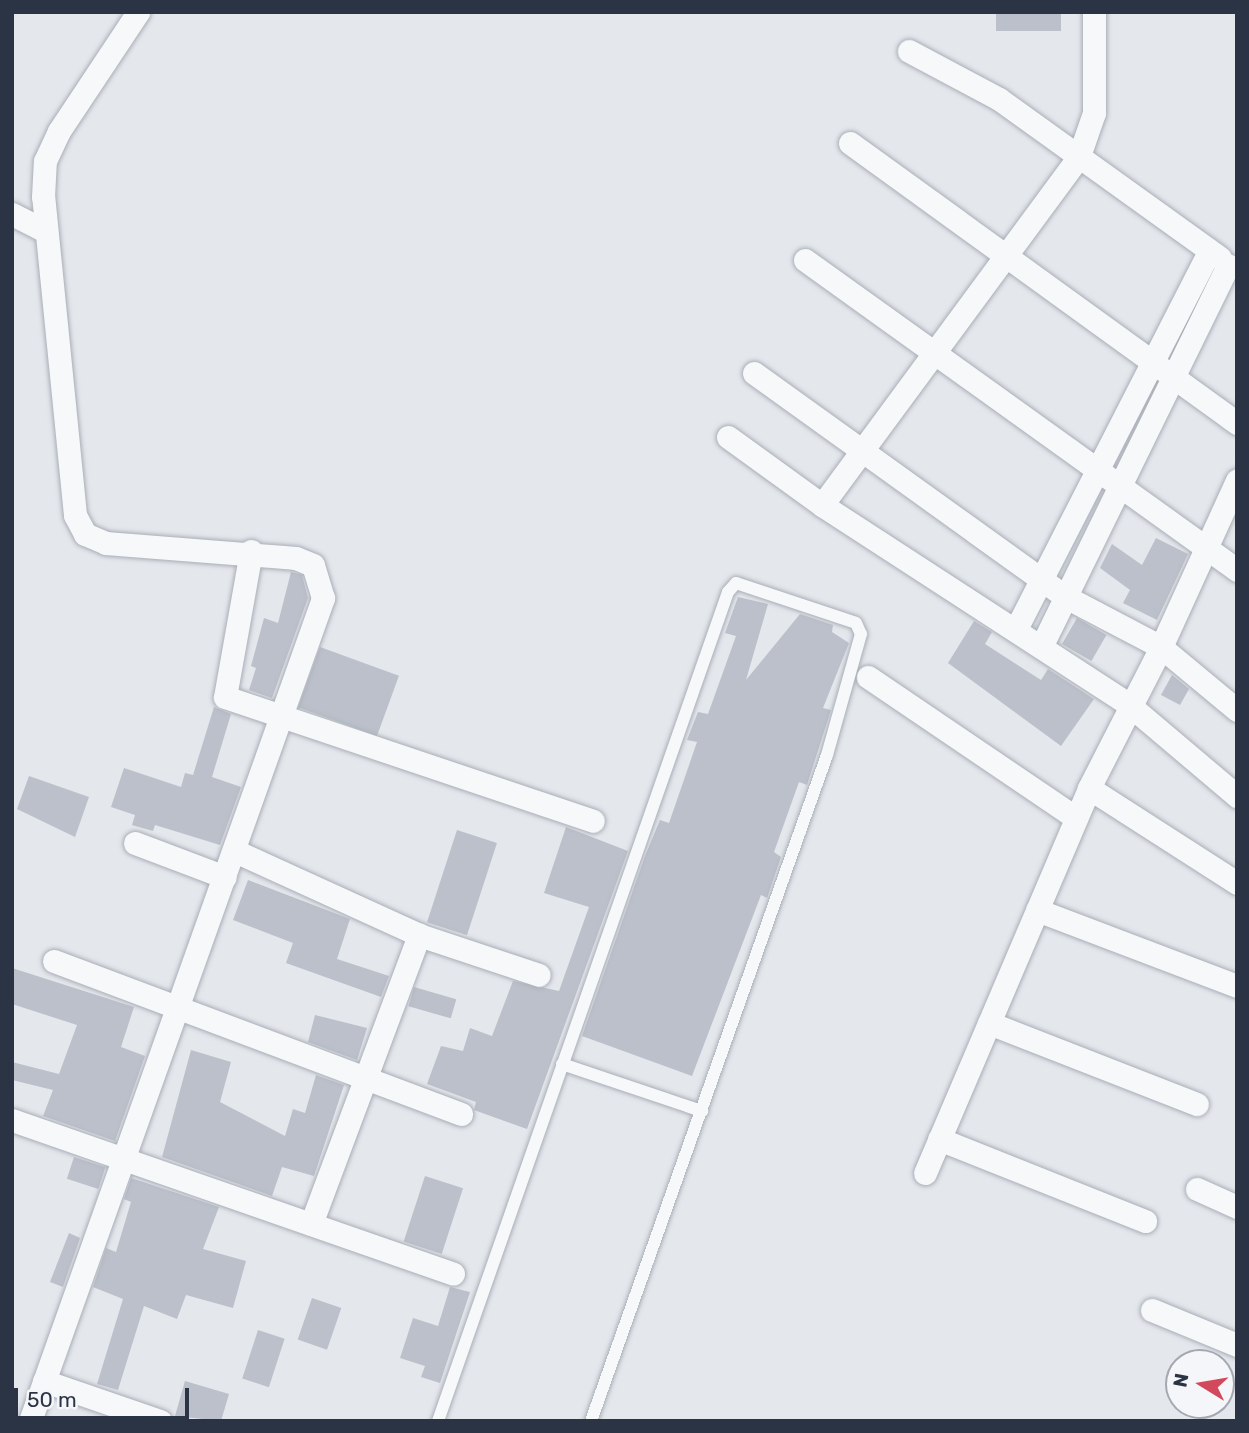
<!DOCTYPE html>
<html>
<head>
<meta charset="utf-8">
<style>
	body { margin:0 }
	#map { position:relative; width:1249px; height:1433px; overflow:hidden; background:#e4e7ec; font-family:Rubik,sans-serif }
	div>[style] { position:absolute }
	[style*='--x'] { left:calc(var(--x)*1px); top:calc(var(--y)*1px); width:calc(var(--w)*1px); rotate:calc(var(--a)*1deg) }
	.building>* { inset:0; background:#bbc0ca; transform-origin:0 0 }
	.roads { filter:drop-shadow(0 0 2px #a9aeb7) drop-shadow(0 0 2px #a9aeb7) }
	.service>* { height:12px; margin:-6px; padding:0 6px; transform-origin:6px; border-radius:6px; background:#f7f8fa }
	.minor>* { height:23px; margin:-11.5px; padding:0 11.5px; transform-origin:11.5px; border-radius:11.5px; background:#f7f8fa }
	span { translate:-50% -50%; white-space:nowrap; text-align:center; line-height:1.15; -webkit-text-stroke:5px #f4f6f9; paint-order:stroke }
	.frame { position:absolute; inset:0; border:14px solid #2b3445; pointer-events:none }
	.north { position:absolute; left:1165px; top:1349px; width:70px; height:70px; box-sizing:border-box; background:#f4f6f9; border:2px solid #a4a8b1; border-radius:50%; rotate:281deg; font-size:19px; font-weight:700; line-height:28px; text-align:center; color:#2b3445 }
	.north::after { content:''; display:block; margin:auto; width:24px; height:32px; background:#d1495b; clip-path:polygon(50% 0,100% 100%,50% 72%,0 100%) }
	.scale { position:absolute; left:14px; top:1388px; width:175px; height:32px; box-sizing:border-box; border:4px solid #2b3445; border-top:0; padding-left:9px; font-size:21px; line-height:24px; white-space:nowrap; color:#2b3445; -webkit-text-stroke:5px #f4f6f9; paint-order:stroke }
</style>
</head>
<body>
<div id="map">
	<div class="building">
		<i style="left:996px;top:12px;width:65px;height:19px"></i>
		<i style="clip-path:polygon(1156px 538px,1188px 554px,1157px 620px,1123px 603px,1130px 590px,1100px 568px,1112px 544px,1142px 565px)"></i>
		<i style="clip-path:polygon(291px 572px,302px 575px,308px 598px,272px 698px,249px 690px,256px 668px,251px 666px,264px 618px,278px 623px)"></i>
		<i style="clip-path:polygon(738px 597px,768px 604px,746px 680px,800px 614px,833px 625px,832px 632px,849px 643px,823px 708px,831px 710px,807px 785px,799px 782px,774px 852px,781px 857px,767px 898px,761px 895px,692px 1076px,582px 1036px,645px 856px,660px 820px,669px 823px,697px 742px,687px 740px,698px 712px,708px 714px,736px 636px,725px 633px)"></i>
		<i style="left:1077px;top:618px;width:34px;height:30px;rotate:30deg"></i>
		<i style="clip-path:polygon(974px 621px,992px 632px,985px 644px,1041px 680px,1048px 669px,1094px 699px,1061px 746px,948px 663px)"></i>
		<i style="left:320px;top:647px;width:84px;height:64px;rotate:20deg"></i>
		<i style="clip-path:polygon(1172px 675px,1189px 689px,1180px 705px,1161px 695px)"></i>
		<i style="clip-path:polygon(214px 707px,231px 714px,212px 777px,241px 787px,220px 845px,155px 825px,153px 831px,132px 825px,135px 815px,111px 807px,124px 768px,181px 787px,185px 773px,193px 775px)"></i>
		<i style="clip-path:polygon(29px 776px,89px 797px,75px 837px,17px 809px)"></i>
		<i style="clip-path:polygon(566px 827px,628px 851px,527px 1129px,474px 1110px,476px 1102px,427px 1084px,441px 1046px,463px 1051px,470px 1028px,492px 1036px,513px 981px,559px 991px,589px 907px,544px 893px)"></i>
		<i style="left:457px;top:830px;width:42px;height:97px;rotate:18deg"></i>
		<i style="clip-path:polygon(248px 880px,350px 919px,337px 959px,389px 976px,381px 997px,286px 963px,293px 943px,233px 920px)"></i>
		<i style="clip-path:polygon(12px 968px,134px 1007px,121px 1047px,145px 1056px,115px 1141px,43px 1116px,53px 1090px,12px 1080px,12px 1062px,59px 1074px,77px 1025px,12px 1004px)"></i>
		<i style="left:414px;top:987px;width:44px;height:20px;rotate:16deg"></i>
		<i style="clip-path:polygon(315px 1015px,367px 1028px,357px 1060px,308px 1042px)"></i>
		<i style="clip-path:polygon(191px 1050px,231px 1062px,220px 1102px,285px 1136px,293px 1109px,305px 1113px,316px 1075px,344px 1085px,314px 1176px,282px 1167px,272px 1196px,162px 1157px)"></i>
		<i style="left:74px;top:1157px;width:33px;height:23px;rotate:18deg"></i>
		<i style="left:425px;top:1176px;width:40px;height:69px;rotate:18deg"></i>
		<i style="clip-path:polygon(131px 1178px,219px 1207px,203px 1249px,246px 1261px,233px 1308px,186px 1295px,177px 1319px,144px 1306px,118px 1390px,97px 1384px,123px 1299px,93px 1287px,106px 1248px,116px 1252px,131px 1202px,124px 1199px)"></i>
		<i style="clip-path:polygon(69px 1233px,80px 1238px,63px 1287px,50px 1282px)"></i>
		<i style="clip-path:polygon(450px 1287px,470px 1292px,440px 1383px,421px 1377px,425px 1366px,400px 1358px,413px 1318px,438px 1326px)"></i>
		<i style="left:312px;top:1298px;width:31px;height:44px;rotate:19deg"></i>
		<i style="left:258px;top:1330px;width:28px;height:51px;rotate:18deg"></i>
		<i style="clip-path:polygon(185px 1381px,229px 1394px,221px 1421px,175px 1416px)"></i>
	</div>
	<div class="roads">
		<div class="service">
			<i style="--x:562;--y:1064;--w:148;--a:18.6"></i>
			<i style="--x:438;--y:1421;--w:878;--a:-70.72"></i>
			<i style="--x:728;--y:592;--w:12;--a:-48"></i>
			<i style="--x:736;--y:583;--w:126;--a:18.4"></i>
			<i style="--x:856;--y:623;--w:12;--a:66"></i>
			<i style="--x:861;--y:634;--w:126;--a:105.7"></i>
			<i style="--x:827;--y:755;--w:707;--a:109.51"></i>
		</div>
		<div class="minor">
			<i style="--x:909;--y:51;--w:102;--a:28.1"></i>
			<i style="--x:999;--y:99;--w:272;--a:35.7"></i>
			<i style="--x:850;--y:143;--w:478;--a:35.9"></i>
			<i style="--x:12;--y:214;--w:38;--a:27"></i>
			<i style="--x:805;--y:260;--w:532;--a:35.66"></i>
			<i style="--x:754;--y:373;--w:382;--a:35.7"></i>
			<i style="--x:1064;--y:596;--w:110;--a:27.7"></i>
			<i style="--x:1161;--y:647;--w:99;--a:39.7"></i>
			<i style="--x:728;--y:437;--w:116;--a:35.9"></i>
			<i style="--x:822;--y:505;--w:365;--a:33"></i>
			<i style="--x:1128;--y:704;--w:143;--a:40.2"></i>
			<i style="--x:822;--y:505;--w:433;--a:-53.6"></i>
			<i style="--x:1079;--y:156;--w:46;--a:-70.8"></i>
			<i style="--x:1094;--y:113;--w:101;--a:-90"></i>
			<i style="--x:251;--y:551;--w:148;--a:100.1"></i>
			<i style="--x:225;--y:697;--w:388;--a:18.6"></i>
			<i style="--x:1017;--y:627;--w:422;--a:-62.9"></i>
			<i style="--x:1041;--y:647;--w:425;--a:-63.9"></i>
			<i style="--x:868;--y:677;--w:251;--a:34.1"></i>
			<i style="--x:1089;--y:788;--w:176;--a:32.7"></i>
			<i style="--x:135;--y:843;--w:96;--a:20.7"></i>
			<i style="--x:235;--y:851;--w:202;--a:24.5"></i>
			<i style="--x:419;--y:935;--w:126;--a:18.4"></i>
			<i style="--x:1037;--y:910;--w:214;--a:20.8"></i>
			<i style="--x:54;--y:961;--w:435;--a:20.6"></i>
			<i style="--x:989;--y:1023;--w:223;--a:21.3"></i>
			<i style="--x:12;--y:1120;--w:467;--a:19.2"></i>
			<i style="--x:939;--y:1139;--w:222;--a:21.7"></i>
			<i style="--x:925;--y:1173;--w:418;--a:-66.9"></i>
			<i style="--x:1089;--y:788;--w:158;--a:-62.9"></i>
			<i style="--x:1161;--y:647;--w:183;--a:-65.5"></i>
			<i style="--x:1197;--y:1189;--w:44;--a:24.2"></i>
			<i style="--x:311;--y:1224;--w:309;--a:-69.5"></i>
			<i style="--x:1152;--y:1310;--w:92;--a:22.4"></i>
			<i style="--x:44;--y:1381;--w:123;--a:19"></i>
			<i style="--x:30;--y:1421;--w:874;--a:-70.4"></i>
			<i style="--x:323;--y:598;--w:34;--a:-107"></i>
			<i style="--x:313;--y:565;--w:18;--a:-158"></i>
			<i style="--x:296;--y:558;--w:191;--a:-175.5"></i>
			<i style="--x:106;--y:543;--w:23;--a:-157"></i>
			<i style="--x:85;--y:534;--w:21;--a:-118"></i>
			<i style="--x:75;--y:515;--w:320;--a:-95.7"></i>
			<i style="--x:43;--y:197;--w:36;--a:-87"></i>
			<i style="--x:45;--y:161;--w:33;--a:-65"></i>
			<i style="--x:59;--y:131;--w:143;--a:-56.4"></i>
		</div>
	</div>
	<div class="frame"></div>
	<div class="north">N</div>
	<div class="scale">50 m</div>
</div>
</body>
</html>
